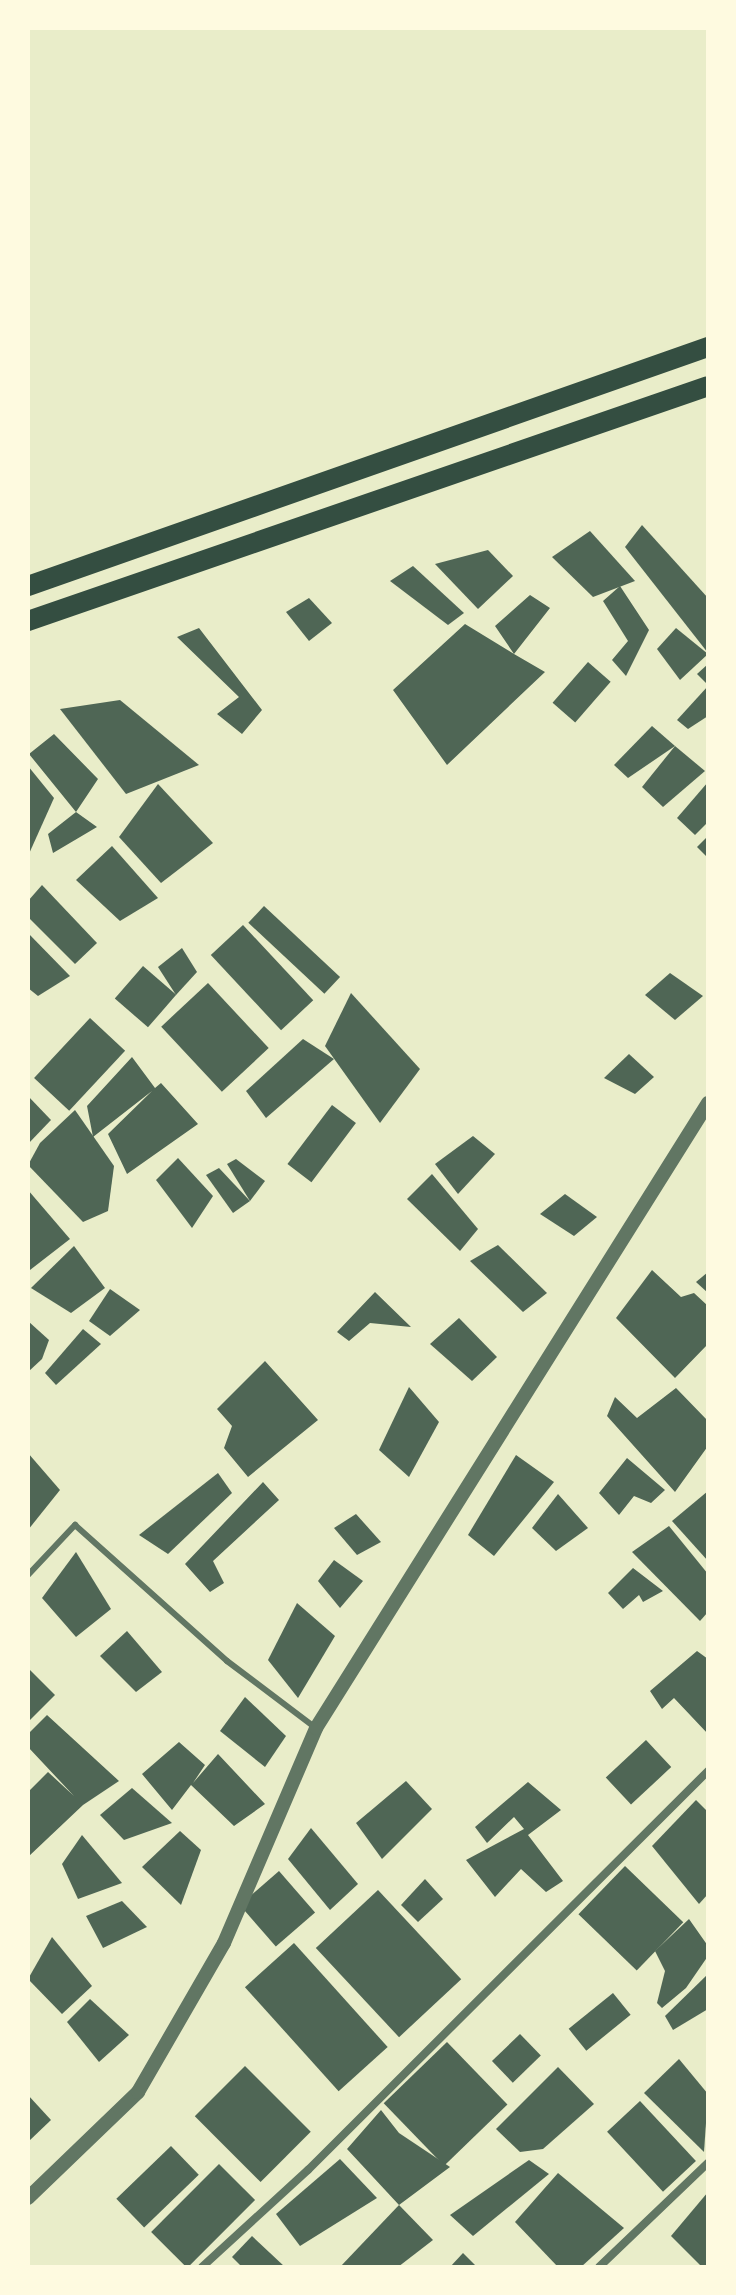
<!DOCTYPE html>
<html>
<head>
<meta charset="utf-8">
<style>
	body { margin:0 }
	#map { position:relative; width:736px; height:2295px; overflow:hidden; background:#e9edc9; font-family:Lato,sans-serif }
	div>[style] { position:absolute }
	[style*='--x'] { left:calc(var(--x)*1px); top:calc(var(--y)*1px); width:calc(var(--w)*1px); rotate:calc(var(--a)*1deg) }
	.building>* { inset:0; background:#4f6655; transform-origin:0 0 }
	.service>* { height:6px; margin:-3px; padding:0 3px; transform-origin:3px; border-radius:3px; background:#617663 }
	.minor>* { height:8px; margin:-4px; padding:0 4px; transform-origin:4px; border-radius:4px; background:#617663 }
	.tertiary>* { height:14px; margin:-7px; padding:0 7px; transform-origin:7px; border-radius:7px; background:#617663 }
	.primary>* { height:20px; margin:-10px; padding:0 10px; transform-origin:10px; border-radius:10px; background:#344e41 }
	span { translate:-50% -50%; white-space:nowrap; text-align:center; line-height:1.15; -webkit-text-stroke:7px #fefae0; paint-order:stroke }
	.frame { position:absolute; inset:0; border:30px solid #fefae0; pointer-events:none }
</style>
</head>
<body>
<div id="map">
	<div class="building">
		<i style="clip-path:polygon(642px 525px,708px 598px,708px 653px,625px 547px)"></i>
		<i style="clip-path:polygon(590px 531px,635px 581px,593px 597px,552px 557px)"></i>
		<i style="clip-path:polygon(488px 550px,513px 576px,478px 609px,435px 564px)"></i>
		<i style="clip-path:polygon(413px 566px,464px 613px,448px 625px,390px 581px)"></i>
		<i style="clip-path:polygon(620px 586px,649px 630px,626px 676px,612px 660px,628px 641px,603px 601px)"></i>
		<i style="clip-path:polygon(530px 595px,550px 608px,514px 654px,545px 672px,447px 765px,393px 690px,465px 624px,514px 654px,495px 626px)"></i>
		<i style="clip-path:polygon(309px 598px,332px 623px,309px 641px,286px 612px)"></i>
		<i style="clip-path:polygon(199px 628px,262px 710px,242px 734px,217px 714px,239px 697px,177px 637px)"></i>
		<i style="clip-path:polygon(676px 628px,708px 654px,680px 680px,657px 649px)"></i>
		<i style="left:588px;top:662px;width:30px;height:54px;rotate:41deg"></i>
		<i style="clip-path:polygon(708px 664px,708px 685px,697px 674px)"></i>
		<i style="clip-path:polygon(708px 686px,708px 716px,688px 729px,677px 720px)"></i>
		<i style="clip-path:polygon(120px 700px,199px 765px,126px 794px,60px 709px)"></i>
		<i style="clip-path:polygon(652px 726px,675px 746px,628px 778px,614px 765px)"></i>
		<i style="clip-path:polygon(54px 734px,98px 779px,76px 812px,97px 827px,53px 853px,48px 834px,76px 812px,29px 754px)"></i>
		<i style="clip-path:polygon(675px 746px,705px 771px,663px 807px,642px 787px)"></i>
		<i style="clip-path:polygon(28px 766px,54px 798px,28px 856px)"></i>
		<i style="clip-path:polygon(708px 782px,708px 822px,695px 835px,677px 818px)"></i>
		<i style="clip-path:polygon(158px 784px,213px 843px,161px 883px,119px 837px)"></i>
		<i style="clip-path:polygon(708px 836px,708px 858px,697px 847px)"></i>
		<i style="clip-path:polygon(112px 846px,158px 898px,120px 921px,76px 880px)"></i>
		<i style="clip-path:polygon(42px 885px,97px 943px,75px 964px,28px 917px,28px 901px)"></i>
		<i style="left:264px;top:906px;width:104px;height:23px;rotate:43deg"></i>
		<i style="left:243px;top:925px;width:103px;height:44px;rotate:47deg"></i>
		<i style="clip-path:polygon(28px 933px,70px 976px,38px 996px,28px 988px)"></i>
		<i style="clip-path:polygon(182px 948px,197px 972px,176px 995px,158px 967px)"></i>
		<i style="left:143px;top:966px;width:44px;height:43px;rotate:41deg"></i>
		<i style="clip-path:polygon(670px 973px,703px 996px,675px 1020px,645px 995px)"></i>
		<i style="left:208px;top:983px;width:89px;height:64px;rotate:47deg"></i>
		<i style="clip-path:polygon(351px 993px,420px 1069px,380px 1123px,325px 1046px)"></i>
		<i style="left:90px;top:1018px;width:48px;height:82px;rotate:43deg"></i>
		<i style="clip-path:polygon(303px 1039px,334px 1059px,266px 1118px,246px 1091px)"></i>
		<i style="clip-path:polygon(629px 1054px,654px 1077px,635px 1094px,604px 1078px)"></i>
		<i style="clip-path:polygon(132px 1057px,155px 1088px,161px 1083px,198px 1124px,127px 1174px,108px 1134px,152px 1091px,93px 1137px,87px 1106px)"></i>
		<i style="clip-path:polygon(28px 1096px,51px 1120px,28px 1144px)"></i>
		<i style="left:332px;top:1105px;width:30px;height:74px;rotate:37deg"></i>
		<i style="clip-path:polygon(75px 1110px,114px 1166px,108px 1211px,83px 1222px,28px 1165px,40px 1143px)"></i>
		<i style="clip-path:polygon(473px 1136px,495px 1154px,458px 1194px,435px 1164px)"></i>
		<i style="clip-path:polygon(178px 1158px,213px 1196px,192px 1228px,156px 1180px)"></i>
		<i style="clip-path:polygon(236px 1159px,265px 1181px,250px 1201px,227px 1164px)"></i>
		<i style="clip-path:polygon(219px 1168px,250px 1201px,233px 1213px,206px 1175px)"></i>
		<i style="clip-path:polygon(432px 1174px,478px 1229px,460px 1251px,407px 1199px)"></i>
		<i style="clip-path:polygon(28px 1190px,70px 1239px,30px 1270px,28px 1268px)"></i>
		<i style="clip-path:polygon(565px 1194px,597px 1217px,574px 1236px,540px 1214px)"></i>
		<i style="clip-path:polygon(498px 1245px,547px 1293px,523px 1312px,470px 1261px)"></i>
		<i style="clip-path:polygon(74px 1246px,105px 1288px,71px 1313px,31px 1288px)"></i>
		<i style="clip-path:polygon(652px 1270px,681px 1297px,694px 1293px,708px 1306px,708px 1344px,675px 1378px,616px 1318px)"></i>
		<i style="clip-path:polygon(708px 1272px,708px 1293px,696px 1282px)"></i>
		<i style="clip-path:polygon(110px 1289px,140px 1310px,110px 1336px,89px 1321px)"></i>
		<i style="clip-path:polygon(375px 1292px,411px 1327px,370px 1323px,349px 1341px,337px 1332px)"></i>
		<i style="clip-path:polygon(459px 1318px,497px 1357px,472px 1381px,430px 1344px)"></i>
		<i style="clip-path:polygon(28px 1321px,49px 1340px,42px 1359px,28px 1372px)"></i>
		<i style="clip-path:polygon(83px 1329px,101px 1344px,56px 1385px,45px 1373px)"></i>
		<i style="clip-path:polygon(265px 1361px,318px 1420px,248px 1477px,224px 1448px,232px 1426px,217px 1409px)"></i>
		<i style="clip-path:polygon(409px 1387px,439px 1422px,409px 1477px,379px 1450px)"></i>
		<i style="clip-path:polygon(676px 1388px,708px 1421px,708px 1446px,675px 1492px,607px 1416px,615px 1397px,637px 1418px)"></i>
		<i style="clip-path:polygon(28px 1453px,60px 1490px,28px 1530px)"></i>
		<i style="clip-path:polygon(516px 1455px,554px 1482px,494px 1556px,468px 1535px)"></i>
		<i style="clip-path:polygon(627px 1458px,665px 1490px,651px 1503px,634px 1496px,619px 1515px,599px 1493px)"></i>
		<i style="clip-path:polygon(218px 1473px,232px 1493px,168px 1554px,139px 1535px)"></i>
		<i style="clip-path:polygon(263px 1482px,279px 1500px,213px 1561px,224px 1583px,210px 1592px,185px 1564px)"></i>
		<i style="clip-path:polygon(708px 1491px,708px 1561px,672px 1521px)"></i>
		<i style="clip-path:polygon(558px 1494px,588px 1528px,556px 1551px,532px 1528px)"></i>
		<i style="clip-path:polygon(356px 1514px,381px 1542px,357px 1555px,334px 1528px)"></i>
		<i style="clip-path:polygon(669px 1526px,708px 1574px,708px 1612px,700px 1621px,632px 1552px)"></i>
		<i style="clip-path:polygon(76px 1552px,111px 1609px,76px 1637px,42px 1598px)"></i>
		<i style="clip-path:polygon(334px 1560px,363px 1581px,340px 1608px,318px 1581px)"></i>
		<i style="clip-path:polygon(633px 1568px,663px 1591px,643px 1602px,639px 1595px,623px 1609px,608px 1593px)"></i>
		<i style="clip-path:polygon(297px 1603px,335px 1636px,298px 1698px,268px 1660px)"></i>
		<i style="clip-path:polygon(127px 1631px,162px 1672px,136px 1692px,100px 1656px)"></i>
		<i style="clip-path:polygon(697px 1651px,708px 1659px,708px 1734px,674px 1698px,662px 1709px,650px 1691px)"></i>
		<i style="clip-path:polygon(28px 1668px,55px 1695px,28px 1722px)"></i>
		<i style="clip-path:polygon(245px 1697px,286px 1736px,265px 1767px,220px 1731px)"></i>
		<i style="clip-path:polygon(47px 1715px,119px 1781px,83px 1805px,28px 1857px,28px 1792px,48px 1772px,74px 1796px,28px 1747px,28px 1734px)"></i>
		<i style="left:646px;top:1740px;width:37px;height:55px;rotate:47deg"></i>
		<i style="clip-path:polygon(179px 1742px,205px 1765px,193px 1783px,218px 1754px,265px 1804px,234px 1826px,191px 1785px,172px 1810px,142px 1774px)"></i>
		<i style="clip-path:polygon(406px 1781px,432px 1809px,382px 1859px,356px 1823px)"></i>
		<i style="clip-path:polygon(528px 1782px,561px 1810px,528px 1835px,563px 1881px,546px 1892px,521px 1869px,495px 1897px,466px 1860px,524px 1829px,514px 1817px,487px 1843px,475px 1827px)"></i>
		<i style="clip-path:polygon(132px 1788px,172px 1823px,124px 1840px,100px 1815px)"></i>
		<i style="clip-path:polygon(696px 1800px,708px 1812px,708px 1894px,699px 1904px,652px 1846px)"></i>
		<i style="clip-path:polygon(311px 1828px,358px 1884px,330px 1910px,288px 1859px)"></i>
		<i style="clip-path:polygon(180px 1831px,201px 1850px,181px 1905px,142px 1867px)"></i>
		<i style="clip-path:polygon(82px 1835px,122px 1883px,78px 1899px,62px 1864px)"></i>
		<i style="left:625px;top:1866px;width:81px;height:67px;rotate:44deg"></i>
		<i style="left:279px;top:1871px;width:55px;height:52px;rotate:49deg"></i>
		<i style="clip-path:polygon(425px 1879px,443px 1899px,418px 1922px,401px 1905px)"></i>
		<i style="left:378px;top:1890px;width:122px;height:85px;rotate:47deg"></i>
		<i style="clip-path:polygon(122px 1901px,147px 1927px,103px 1948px,86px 1916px)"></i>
		<i style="clip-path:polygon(689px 1919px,708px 1946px,708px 1956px,686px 1988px,662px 2008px,657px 2003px,665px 1971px,655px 1951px)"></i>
		<i style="clip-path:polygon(52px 1937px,92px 1986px,62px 2014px,28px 1979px)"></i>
		<i style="left:294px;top:1943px;width:140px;height:66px;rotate:48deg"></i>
		<i style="clip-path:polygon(708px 1974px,708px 2009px,673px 2030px,665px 2016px)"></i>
		<i style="left:613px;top:1993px;width:28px;height:57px;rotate:51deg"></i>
		<i style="clip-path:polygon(90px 1999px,129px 2035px,99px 2062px,67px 2022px)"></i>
		<i style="left:520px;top:2034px;width:30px;height:39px;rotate:46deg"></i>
		<i style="left:447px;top:2042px;width:87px;height:88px;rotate:46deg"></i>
		<i style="clip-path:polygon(679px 2059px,708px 2094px,704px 2152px,644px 2093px)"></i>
		<i style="left:245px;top:2066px;width:93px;height:71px;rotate:45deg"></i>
		<i style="clip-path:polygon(558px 2067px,594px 2104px,543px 2149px,520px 2152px,496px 2129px)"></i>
		<i style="clip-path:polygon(28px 2095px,51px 2120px,28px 2142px)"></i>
		<i style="left:640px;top:2101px;width:82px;height:45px;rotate:47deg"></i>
		<i style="clip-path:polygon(381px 2110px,399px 2133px,450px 2167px,399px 2205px,347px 2149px)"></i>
		<i style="left:171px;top:2146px;width:40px;height:76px;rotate:46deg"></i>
		<i style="clip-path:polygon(340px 2159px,377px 2198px,300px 2246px,276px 2214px)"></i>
		<i style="clip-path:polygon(529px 2160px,549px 2174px,473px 2236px,450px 2215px)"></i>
		<i style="left:219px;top:2164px;width:51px;height:96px;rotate:45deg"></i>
		<i style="clip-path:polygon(558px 2173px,624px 2228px,581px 2267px,558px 2267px,515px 2222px)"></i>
		<i style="clip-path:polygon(708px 2192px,708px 2267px,702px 2267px,671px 2236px)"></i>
		<i style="clip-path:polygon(399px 2205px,433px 2240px,398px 2267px,340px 2267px)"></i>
		<i style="clip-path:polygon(252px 2236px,285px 2267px,242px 2267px,232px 2257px)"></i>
		<i style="clip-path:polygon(463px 2253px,477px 2267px,450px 2267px)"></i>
	</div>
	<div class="service">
		<i style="--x:28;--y:1575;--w:69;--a:-46.8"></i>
		<i style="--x:75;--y:1525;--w:204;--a:41.8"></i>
		<i style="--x:227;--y:1661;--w:111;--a:37"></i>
	</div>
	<div class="minor">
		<i style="--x:202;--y:2267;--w:144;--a:-42.5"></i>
		<i style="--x:308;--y:2170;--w:565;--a:-44.93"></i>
		<i style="--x:599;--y:2267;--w:151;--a:-43.7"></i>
	</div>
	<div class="tertiary">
		<i style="--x:28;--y:2198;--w:153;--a:-43.9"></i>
		<i style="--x:138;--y:2092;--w:172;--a:-60"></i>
		<i style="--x:224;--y:1943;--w:234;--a:-66.8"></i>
		<i style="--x:316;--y:1728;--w:738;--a:-57.9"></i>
	</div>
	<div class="primary">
		<i style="--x:28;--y:586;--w:721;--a:-19.37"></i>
		<i style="--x:28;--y:621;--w:719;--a:-19.06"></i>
	</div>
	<div class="frame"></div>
</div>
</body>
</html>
